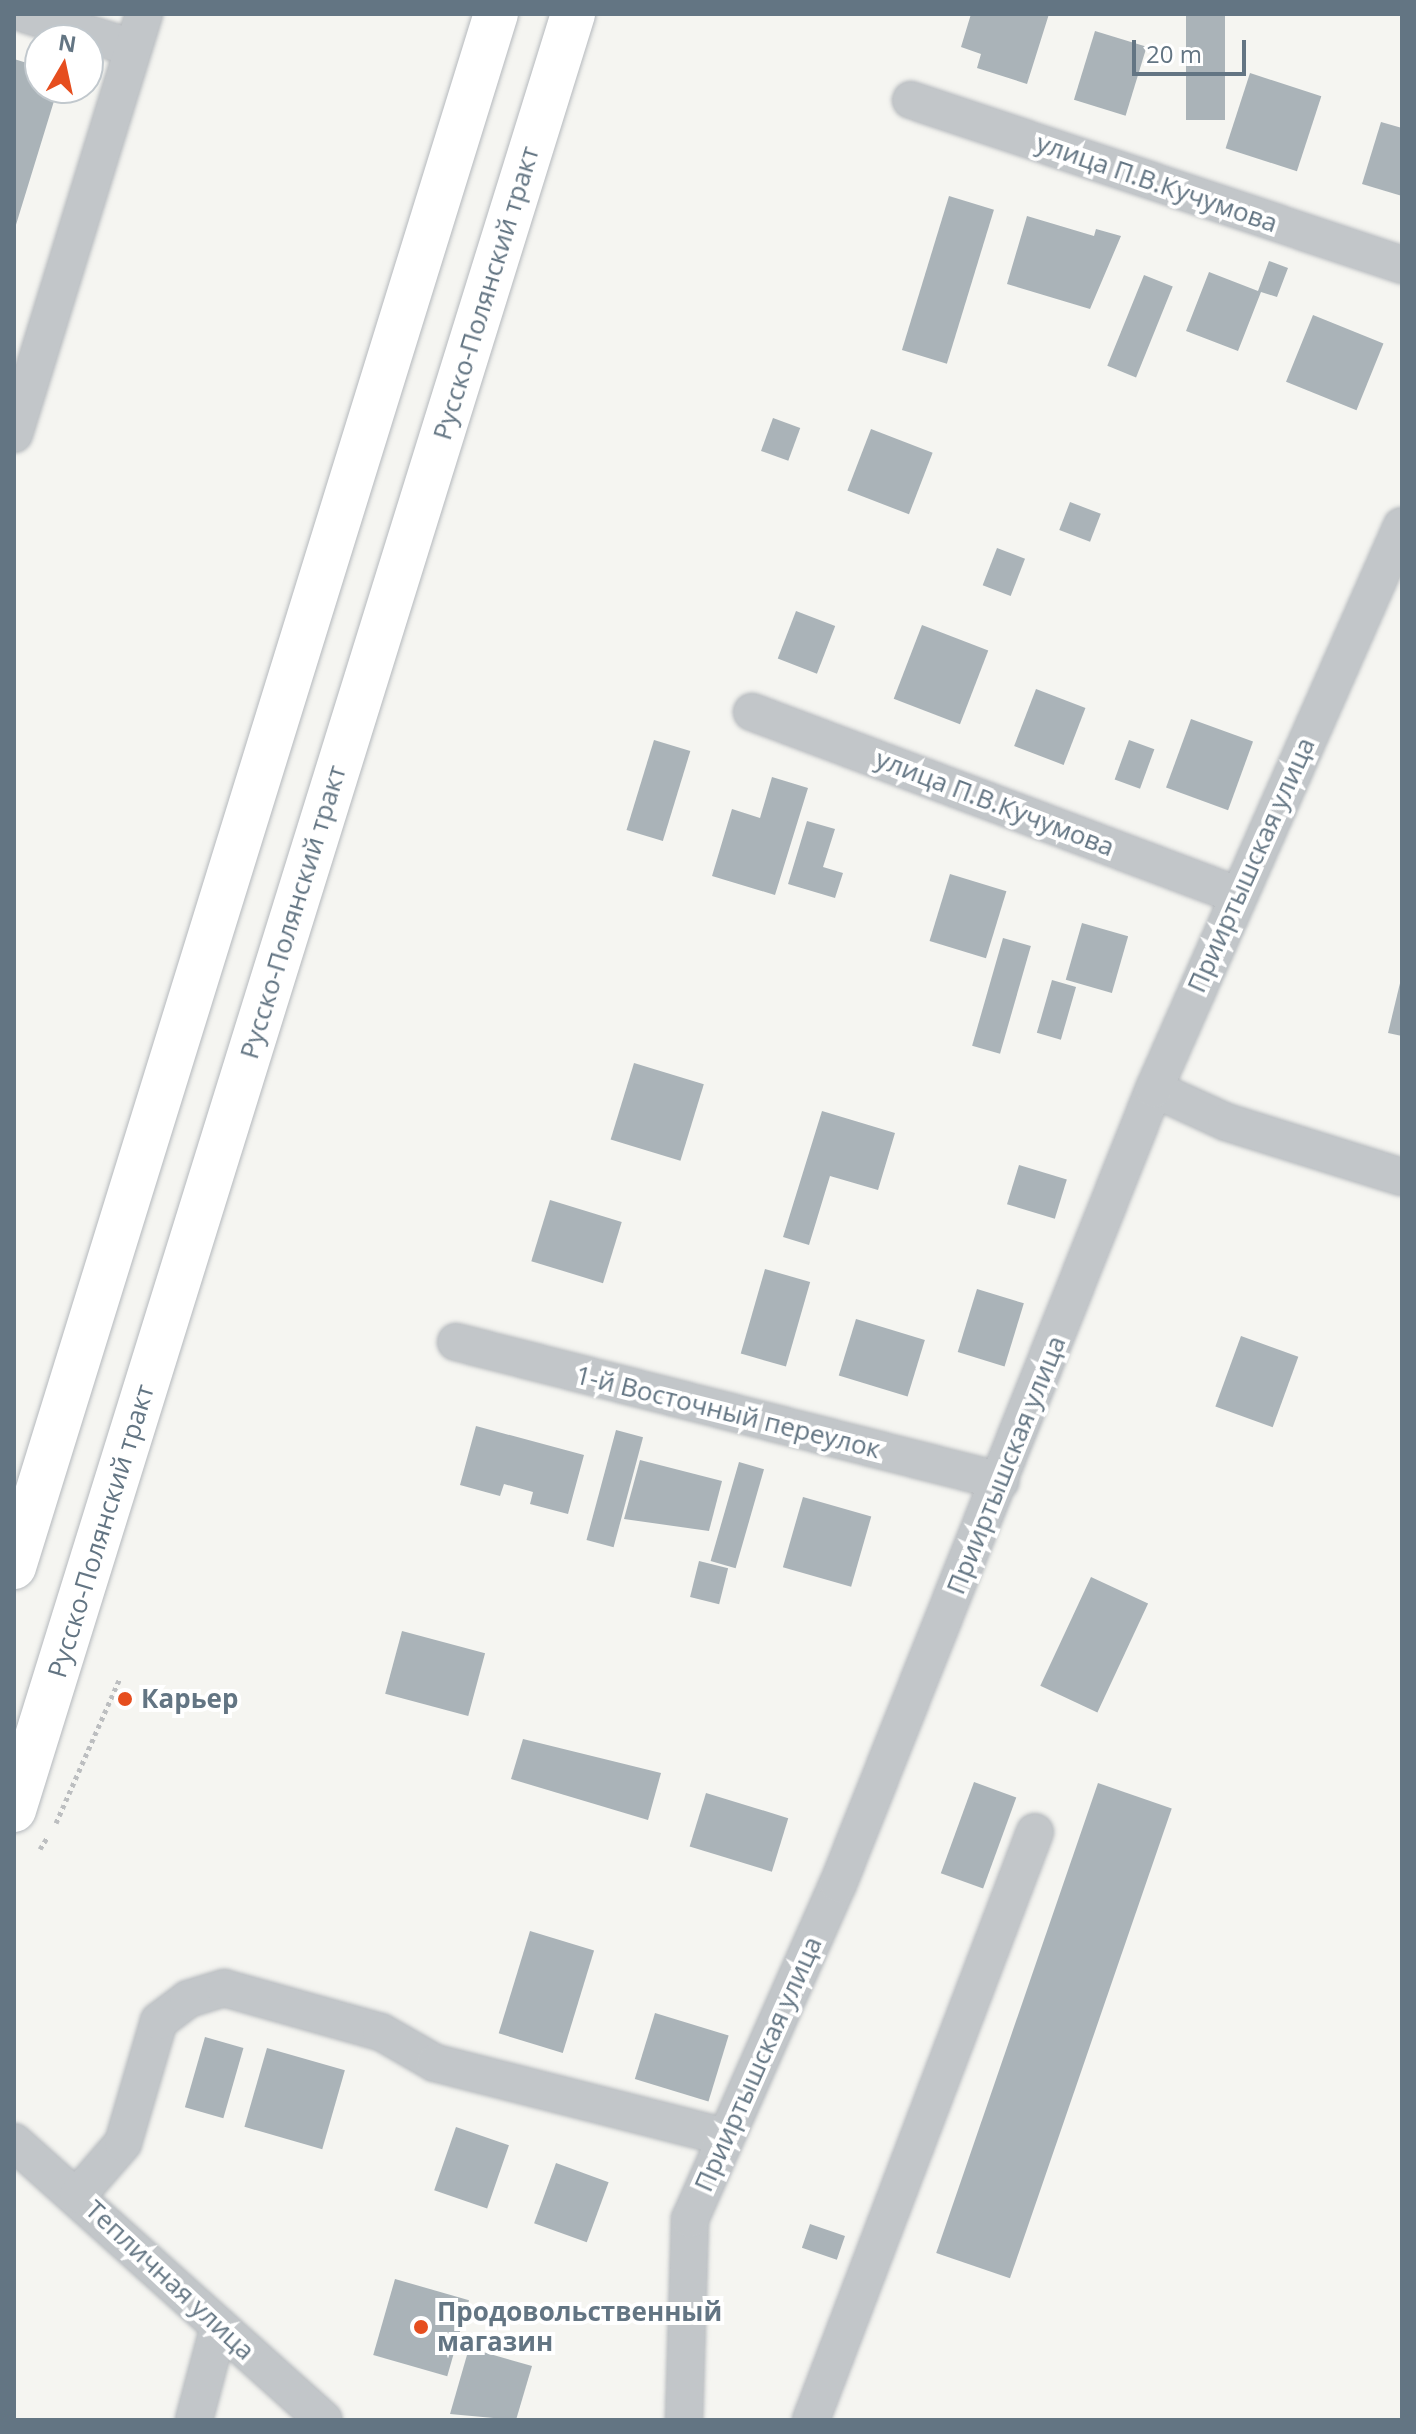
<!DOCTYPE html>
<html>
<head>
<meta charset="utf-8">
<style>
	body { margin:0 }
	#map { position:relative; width:1416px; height:2434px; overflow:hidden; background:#f5f5f1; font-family:"Open Sans",sans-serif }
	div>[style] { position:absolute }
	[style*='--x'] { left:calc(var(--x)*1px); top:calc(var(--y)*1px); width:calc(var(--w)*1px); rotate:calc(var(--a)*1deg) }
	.building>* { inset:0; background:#aab3b8; transform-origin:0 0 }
	.path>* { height:5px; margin-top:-2.5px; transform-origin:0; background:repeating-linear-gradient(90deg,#bcbec0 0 4px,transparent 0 8px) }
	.roads { filter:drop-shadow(0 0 2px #b5b9bd) drop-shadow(0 0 2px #b5b9bd) }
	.minor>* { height:36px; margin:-18px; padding:0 18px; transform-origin:18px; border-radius:18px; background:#c2c6c9 }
	.major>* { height:44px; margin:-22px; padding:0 22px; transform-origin:22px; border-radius:22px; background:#fff }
	.dots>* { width:22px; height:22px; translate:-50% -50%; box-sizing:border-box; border:4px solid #fff; border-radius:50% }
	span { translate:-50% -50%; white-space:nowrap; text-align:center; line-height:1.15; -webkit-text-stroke:8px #fff; paint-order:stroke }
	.street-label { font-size:26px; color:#637583 }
	.poi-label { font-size:26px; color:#637583; font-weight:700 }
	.left { translate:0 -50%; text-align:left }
	.frame { position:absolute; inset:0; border:16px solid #637583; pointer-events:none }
	.north { position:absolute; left:24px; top:24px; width:80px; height:80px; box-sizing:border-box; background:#fff; border:2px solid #c1c8cd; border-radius:50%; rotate:9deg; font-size:22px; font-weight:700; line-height:32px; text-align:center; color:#637583 }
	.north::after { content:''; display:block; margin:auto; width:28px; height:36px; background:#e64e1f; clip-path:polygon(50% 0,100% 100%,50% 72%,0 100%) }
	.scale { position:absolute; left:1132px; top:40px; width:114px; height:36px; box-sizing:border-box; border:4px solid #637583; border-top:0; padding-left:10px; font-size:24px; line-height:28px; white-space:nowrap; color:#637583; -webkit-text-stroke:6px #fff; paint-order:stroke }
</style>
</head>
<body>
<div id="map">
	<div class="building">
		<i style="clip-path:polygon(971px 14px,1049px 14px,1027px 84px,977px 68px,981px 54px,961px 47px)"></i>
		<i style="left:1186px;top:14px;width:39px;height:106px"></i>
		<i style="left:1095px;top:31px;width:54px;height:72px;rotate:17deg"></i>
		<i style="clip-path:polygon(14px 59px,40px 67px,40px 88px,58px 88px,15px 228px)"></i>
		<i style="left:1250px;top:73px;width:75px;height:79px;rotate:18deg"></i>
		<i style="clip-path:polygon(1381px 122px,1402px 128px,1402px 196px,1362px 184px)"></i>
		<i style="left:949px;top:196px;width:47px;height:161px;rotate:17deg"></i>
		<i style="clip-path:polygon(1027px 216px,1094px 236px,1096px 229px,1121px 236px,1090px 309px,1007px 284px)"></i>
		<i style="clip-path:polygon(1269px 261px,1288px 268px,1277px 297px,1261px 292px,1238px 351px,1186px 331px,1209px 272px,1258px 291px)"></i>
		<i style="left:1144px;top:275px;width:31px;height:98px;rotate:22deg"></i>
		<i style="left:1313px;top:315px;width:76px;height:72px;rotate:22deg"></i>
		<i style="left:773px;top:418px;width:29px;height:35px;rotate:20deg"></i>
		<i style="left:871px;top:429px;width:66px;height:66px;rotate:21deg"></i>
		<i style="left:1070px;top:502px;width:33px;height:30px;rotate:21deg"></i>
		<i style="left:997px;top:548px;width:30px;height:40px;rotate:21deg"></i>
		<i style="left:796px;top:611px;width:42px;height:51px;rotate:21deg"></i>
		<i style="left:922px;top:625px;width:71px;height:79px;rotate:21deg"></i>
		<i style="left:1036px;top:689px;width:53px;height:61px;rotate:21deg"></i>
		<i style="left:1191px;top:719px;width:66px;height:73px;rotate:20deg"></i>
		<i style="left:654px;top:740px;width:38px;height:94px;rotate:17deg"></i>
		<i style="left:1129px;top:740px;width:27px;height:42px;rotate:20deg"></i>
		<i style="clip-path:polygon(772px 777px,808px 788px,775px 895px,712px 876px,732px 809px,760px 818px)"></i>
		<i style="clip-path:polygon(807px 821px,835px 829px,823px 867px,843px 873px,835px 898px,788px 884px)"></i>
		<i style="left:950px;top:874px;width:59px;height:70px;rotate:17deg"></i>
		<i style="left:1082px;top:923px;width:48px;height:59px;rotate:16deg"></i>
		<i style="left:1003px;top:938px;width:29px;height:112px;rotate:16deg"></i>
		<i style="clip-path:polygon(1401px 979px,1402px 979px,1402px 1036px,1388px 1033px)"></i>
		<i style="left:1052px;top:980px;width:25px;height:55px;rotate:16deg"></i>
		<i style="left:634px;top:1063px;width:73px;height:80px;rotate:17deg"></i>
		<i style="clip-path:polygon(822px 1111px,895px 1133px,878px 1190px,830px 1176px,809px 1245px,783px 1237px)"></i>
		<i style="left:1019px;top:1165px;width:50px;height:41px;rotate:17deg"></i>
		<i style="left:550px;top:1200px;width:75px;height:64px;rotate:17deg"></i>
		<i style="left:765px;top:1269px;width:47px;height:88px;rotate:16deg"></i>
		<i style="left:977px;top:1289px;width:49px;height:66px;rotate:17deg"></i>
		<i style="left:856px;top:1319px;width:72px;height:59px;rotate:17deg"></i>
		<i style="left:1241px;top:1336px;width:61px;height:75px;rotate:20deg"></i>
		<i style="clip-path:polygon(476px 1426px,584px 1455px,568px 1514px,530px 1504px,533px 1492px,504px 1484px,500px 1496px,460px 1485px)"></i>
		<i style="left:616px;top:1430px;width:28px;height:114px;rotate:15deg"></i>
		<i style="clip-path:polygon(640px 1460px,722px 1481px,709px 1531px,624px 1519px)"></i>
		<i style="left:739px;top:1462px;width:26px;height:103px;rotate:16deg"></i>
		<i style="left:803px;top:1497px;width:71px;height:73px;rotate:16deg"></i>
		<i style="left:699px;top:1561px;width:30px;height:37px;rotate:14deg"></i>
		<i style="left:1091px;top:1577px;width:63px;height:120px;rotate:25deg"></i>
		<i style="left:402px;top:1631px;width:86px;height:65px;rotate:15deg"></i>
		<i style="clip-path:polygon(523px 1739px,661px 1773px,648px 1820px,511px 1779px)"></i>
		<i style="left:974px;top:1782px;width:45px;height:97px;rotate:20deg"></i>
		<i style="left:1098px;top:1783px;width:78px;height:497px;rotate:19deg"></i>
		<i style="left:706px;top:1793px;width:86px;height:56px;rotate:17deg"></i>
		<i style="left:530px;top:1931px;width:67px;height:107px;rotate:17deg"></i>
		<i style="left:655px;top:2013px;width:77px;height:69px;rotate:17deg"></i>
		<i style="left:205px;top:2037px;width:40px;height:73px;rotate:16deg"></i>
		<i style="left:267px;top:2048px;width:81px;height:82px;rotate:16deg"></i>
		<i style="left:456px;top:2127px;width:56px;height:67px;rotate:19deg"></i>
		<i style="left:556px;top:2163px;width:56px;height:64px;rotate:20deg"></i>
		<i style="left:810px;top:2224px;width:37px;height:25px;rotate:19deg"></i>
		<i style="left:395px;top:2279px;width:77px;height:79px;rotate:16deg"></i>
		<i style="clip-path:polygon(469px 2348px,532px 2366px,516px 2420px,450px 2414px)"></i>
	</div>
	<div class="path">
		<i style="--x:56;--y:1823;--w:158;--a:-66.2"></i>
		<i style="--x:40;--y:1849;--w:13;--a:-58"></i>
	</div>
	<div class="roads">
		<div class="minor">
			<i style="--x:25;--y:14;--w:113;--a:17.5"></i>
			<i style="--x:911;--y:100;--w:518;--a:18.57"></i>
			<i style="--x:14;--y:434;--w:440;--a:-72.8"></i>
			<i style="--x:752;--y:712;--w:518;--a:20.67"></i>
			<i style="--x:1154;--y:1089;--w:79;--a:24.6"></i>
			<i style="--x:1226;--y:1122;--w:184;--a:17.4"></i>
			<i style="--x:456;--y:1342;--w:562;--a:14.31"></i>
			<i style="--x:14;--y:2142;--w:416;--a:41.9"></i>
			<i style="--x:78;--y:2195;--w:69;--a:-49.1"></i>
			<i style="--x:123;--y:2143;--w:127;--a:-73.6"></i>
			<i style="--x:159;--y:2021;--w:36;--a:-37"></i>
			<i style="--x:188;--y:1999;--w:38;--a:-17"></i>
			<i style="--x:224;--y:1988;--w:163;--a:15.7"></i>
			<i style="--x:381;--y:2032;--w:62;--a:29.9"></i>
			<i style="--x:435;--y:2063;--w:299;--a:14.3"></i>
			<i style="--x:194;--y:2420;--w:97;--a:-75.1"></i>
			<i style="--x:684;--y:2420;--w:201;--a:-88.3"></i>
			<i style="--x:690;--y:2219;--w:366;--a:-66.2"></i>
			<i style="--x:838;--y:1884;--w:856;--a:-68.32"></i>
			<i style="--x:1154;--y:1089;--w:615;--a:-66.23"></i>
			<i style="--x:811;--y:2420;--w:629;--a:-69.15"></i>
		</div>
		<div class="major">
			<i style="--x:14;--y:1567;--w:1626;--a:-72.76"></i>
			<i style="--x:14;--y:1810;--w:1881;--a:-72.71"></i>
		</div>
	</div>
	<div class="dots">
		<i style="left:125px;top:1699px;background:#e64e1f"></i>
		<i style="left:421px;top:2327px;background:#e64e1f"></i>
	</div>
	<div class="street-label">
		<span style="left:1157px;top:183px;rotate:19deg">улица П.В.Кучумова</span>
		<span style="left:486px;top:293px;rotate:-73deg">Русско-Полянский тракт</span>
		<span style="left:995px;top:803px;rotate:21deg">улица П.В.Кучумова</span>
		<span style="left:1251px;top:865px;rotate:-66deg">Прииртышская улица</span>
		<span style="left:293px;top:912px;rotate:-73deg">Русско-Полянский тракт</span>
		<span style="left:728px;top:1412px;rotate:14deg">1-й Восточный переулок</span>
		<span style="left:1006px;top:1465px;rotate:-68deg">Прииртышская улица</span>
		<span style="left:101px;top:1531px;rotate:-73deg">Русско-Полянский тракт</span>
		<span style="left:758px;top:2064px;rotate:-66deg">Прииртышская улица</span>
		<span style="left:170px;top:2280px;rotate:43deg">Тепличная улица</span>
	</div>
	<div class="poi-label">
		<span class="left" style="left:141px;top:1699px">Карьер</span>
		<span class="left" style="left:437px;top:2327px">Продовольственный<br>магазин</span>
	</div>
	<div class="frame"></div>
	<div class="north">N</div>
	<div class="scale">20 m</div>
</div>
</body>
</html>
